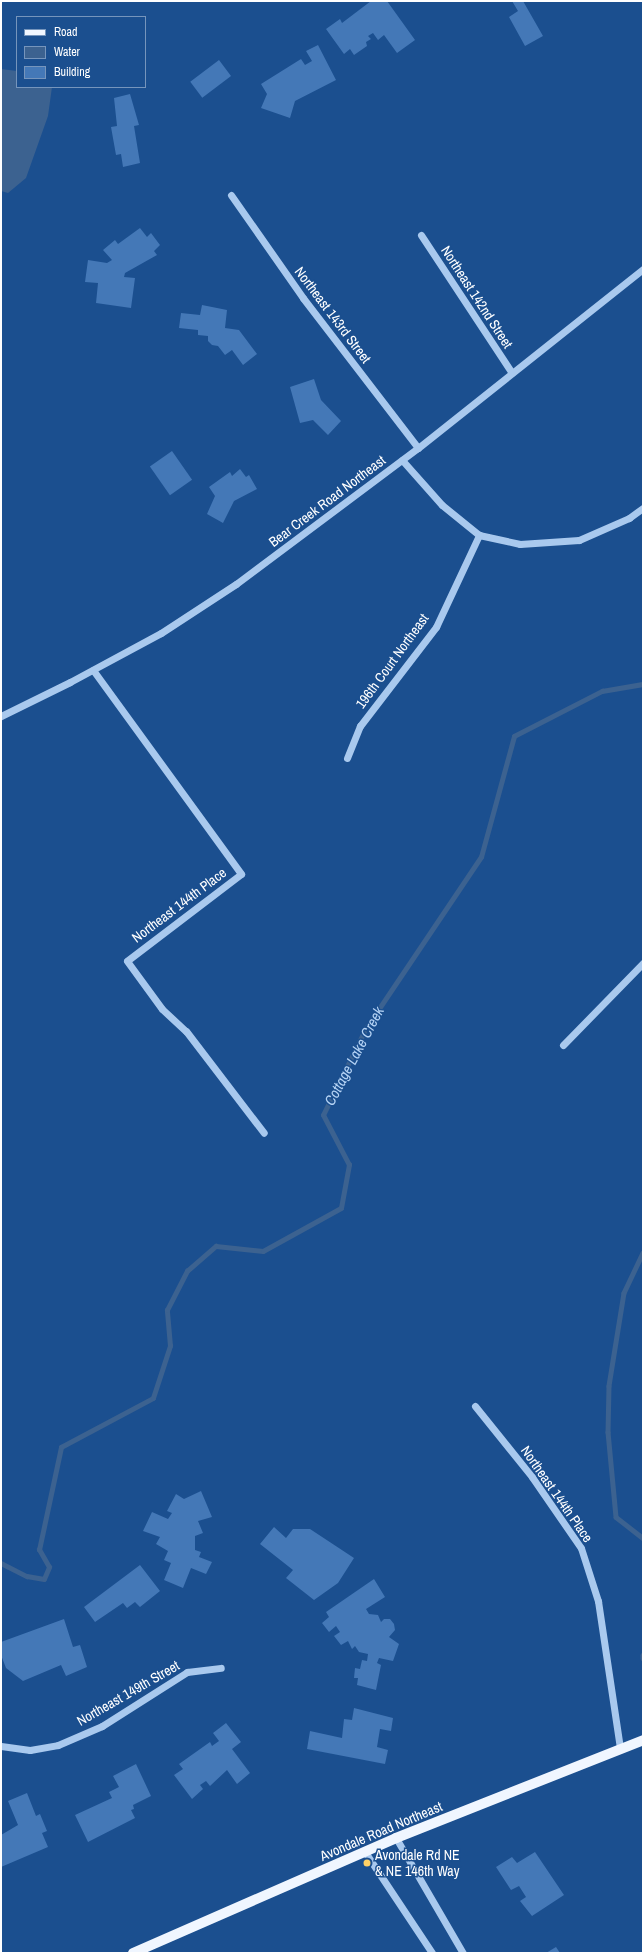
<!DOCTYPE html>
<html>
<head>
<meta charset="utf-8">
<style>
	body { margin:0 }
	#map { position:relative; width:644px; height:1954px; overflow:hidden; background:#1b4f8f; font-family:"Archivo Narrow",sans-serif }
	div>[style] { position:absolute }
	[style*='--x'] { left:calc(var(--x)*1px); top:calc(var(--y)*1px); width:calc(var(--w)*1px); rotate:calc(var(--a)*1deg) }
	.water>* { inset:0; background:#3c6290 }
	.stream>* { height:4.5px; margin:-2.25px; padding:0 2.25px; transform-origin:2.25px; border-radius:2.25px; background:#3c6290 }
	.building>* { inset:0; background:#4478b7; transform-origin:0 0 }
	.minor>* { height:7px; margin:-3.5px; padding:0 3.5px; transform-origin:3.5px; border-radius:3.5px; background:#a9c9ee }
	.major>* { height:10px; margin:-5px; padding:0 5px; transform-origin:5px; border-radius:5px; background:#f0f6ff }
	.dots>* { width:11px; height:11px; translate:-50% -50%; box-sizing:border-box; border:2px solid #1b4f8f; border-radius:50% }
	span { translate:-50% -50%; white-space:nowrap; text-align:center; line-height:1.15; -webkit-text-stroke:3px #1b4f8f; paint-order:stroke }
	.street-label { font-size:14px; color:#fff }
	.poi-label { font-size:14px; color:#fff }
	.left { translate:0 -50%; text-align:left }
	.water-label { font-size:15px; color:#b5d3f5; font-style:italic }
	.frame { position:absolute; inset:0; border:2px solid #fff; pointer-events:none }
	.legend { position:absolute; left:16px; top:16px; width:130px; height:72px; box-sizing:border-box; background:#1b4f8f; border:1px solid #7695bc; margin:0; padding:5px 7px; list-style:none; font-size:12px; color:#fff }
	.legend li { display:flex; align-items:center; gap:8px; height:20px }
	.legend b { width:20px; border:1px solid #7695bc }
</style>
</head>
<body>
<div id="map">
	<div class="water">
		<i style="clip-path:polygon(1px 69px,17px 71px,17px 87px,52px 87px,48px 116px,26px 178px,8px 193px,1px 191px)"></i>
	</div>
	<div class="stream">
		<i style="--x:643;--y:1253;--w:44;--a:115.4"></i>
		<i style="--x:624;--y:1293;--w:94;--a:99.2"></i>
		<i style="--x:609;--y:1386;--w:46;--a:91.2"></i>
		<i style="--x:608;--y:1432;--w:85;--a:84.6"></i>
		<i style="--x:616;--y:1517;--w:34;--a:38"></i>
		<i style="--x:1;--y:1563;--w:29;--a:27"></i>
		<i style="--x:27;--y:1576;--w:17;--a:10"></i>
		<i style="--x:44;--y:1579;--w:13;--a:-67"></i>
		<i style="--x:49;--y:1567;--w:20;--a:-120"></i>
		<i style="--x:39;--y:1550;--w:105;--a:-77.9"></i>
		<i style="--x:61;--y:1447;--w:104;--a:-28"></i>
		<i style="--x:153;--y:1398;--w:55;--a:-71.9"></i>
		<i style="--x:170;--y:1346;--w:36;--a:-95"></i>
		<i style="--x:167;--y:1310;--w:44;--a:-62.9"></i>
		<i style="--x:187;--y:1271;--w:38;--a:-41"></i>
		<i style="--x:216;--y:1246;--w:47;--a:6.1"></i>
		<i style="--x:263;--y:1251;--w:89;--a:-28.9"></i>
		<i style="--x:341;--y:1208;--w:44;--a:-79.5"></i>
		<i style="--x:349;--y:1165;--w:56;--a:-117.5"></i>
		<i style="--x:323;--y:1115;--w:97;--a:-63.7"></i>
		<i style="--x:366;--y:1028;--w:206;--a:-56.1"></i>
		<i style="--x:481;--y:857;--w:125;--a:-74.7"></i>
		<i style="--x:514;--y:736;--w:99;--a:-27.1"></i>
		<i style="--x:602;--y:691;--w:42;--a:-9.7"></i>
		<i style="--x:643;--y:1655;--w:3;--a:90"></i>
	</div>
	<div class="building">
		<i style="clip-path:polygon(371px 1px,387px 1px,415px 40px,397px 53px,384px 35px,378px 40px,373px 33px,368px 36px,371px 39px,366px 42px,367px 46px,354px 55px,350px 49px,344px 54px,326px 29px,340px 19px,342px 23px)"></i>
		<i style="clip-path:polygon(512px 1px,523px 1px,543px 36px,525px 46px,509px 17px,518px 11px)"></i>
		<i style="clip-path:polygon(318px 45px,336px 80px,295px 101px,290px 118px,261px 108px,267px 94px,261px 84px,301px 59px,305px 65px,312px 61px,306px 51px)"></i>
		<i style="left:219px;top:60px;width:20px;height:36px;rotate:53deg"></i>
		<i style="clip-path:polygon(130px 94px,139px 125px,134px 126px,140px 163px,123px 167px,121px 154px,116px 155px,111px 127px,117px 126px,114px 98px)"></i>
		<i style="clip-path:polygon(140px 228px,147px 237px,151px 233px,160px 245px,154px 251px,157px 255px,125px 273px,124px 277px,135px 278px,131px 308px,96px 303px,98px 283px,85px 282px,88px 260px,107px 263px,112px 260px,103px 250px,115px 240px,118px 244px)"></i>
		<i style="clip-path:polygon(202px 305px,227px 310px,225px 328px,239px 330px,257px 354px,243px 365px,232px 350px,225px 355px,218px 346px,212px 345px,208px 341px,208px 336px,198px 335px,198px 330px,179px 328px,181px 313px,200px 315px)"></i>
		<i style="clip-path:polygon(314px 379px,321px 400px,341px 421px,328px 435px,313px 420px,300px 423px,290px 387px)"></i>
		<i style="left:172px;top:451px;width:35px;height:27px;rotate:55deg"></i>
		<i style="clip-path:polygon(240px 469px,246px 477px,249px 475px,257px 489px,234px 501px,223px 523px,207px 514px,215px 496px,209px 487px,230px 472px,232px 476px)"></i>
		<i style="clip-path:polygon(201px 1491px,212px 1517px,198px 1521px,203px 1533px,195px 1536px,195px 1550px,201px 1552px,199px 1557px,212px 1562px,206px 1574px,191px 1568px,183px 1588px,164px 1580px,171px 1563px,164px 1560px,168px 1551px,156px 1544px,160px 1537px,143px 1531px,152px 1512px,168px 1519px,172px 1513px,167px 1511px,176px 1494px,184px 1499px)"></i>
		<i style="clip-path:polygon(274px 1527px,286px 1538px,293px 1529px,310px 1529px,354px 1558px,338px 1583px,314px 1600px,286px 1578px,293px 1570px,260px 1544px)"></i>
		<i style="clip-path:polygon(140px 1565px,160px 1591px,140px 1607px,135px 1602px,127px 1608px,123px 1603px,95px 1622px,84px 1607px)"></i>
		<i style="clip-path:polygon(374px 1579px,385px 1597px,366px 1609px,369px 1614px,378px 1615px,381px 1622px,384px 1619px,390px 1619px,394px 1624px,395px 1630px,389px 1637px,399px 1644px,393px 1661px,379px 1658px,377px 1663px,381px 1665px,376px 1690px,357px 1685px,358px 1678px,354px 1678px,355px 1668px,360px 1669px,362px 1660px,367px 1661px,368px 1654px,359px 1652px,355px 1646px,352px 1649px,348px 1641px,341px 1645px,334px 1636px,340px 1632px,336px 1626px,329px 1632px,322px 1623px,329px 1617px,326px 1612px)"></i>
		<i style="clip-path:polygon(64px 1619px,73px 1647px,80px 1645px,87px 1667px,66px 1676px,61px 1665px,23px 1681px,6px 1668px,1px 1655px,1px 1642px)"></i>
		<i style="clip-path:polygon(354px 1708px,393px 1718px,391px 1731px,380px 1729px,377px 1747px,388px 1750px,385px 1764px,307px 1749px,310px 1731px,342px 1738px,344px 1719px,352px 1720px)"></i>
		<i style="clip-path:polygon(226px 1723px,241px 1742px,232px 1749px,250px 1773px,237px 1784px,227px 1770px,210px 1786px,206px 1781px,200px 1785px,203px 1789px,192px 1799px,174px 1775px,183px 1769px,179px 1764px,210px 1742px,212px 1746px,219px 1741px,213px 1733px)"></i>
		<i style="clip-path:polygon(136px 1764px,151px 1796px,133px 1805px,134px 1809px,131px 1810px,135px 1818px,88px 1842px,75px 1815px,112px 1798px,109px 1792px,119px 1787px,113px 1776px)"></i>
		<i style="clip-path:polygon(27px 1793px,36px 1816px,40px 1814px,47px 1831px,42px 1833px,48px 1847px,1px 1867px,1px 1835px,18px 1825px,8px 1801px)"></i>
		<i style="clip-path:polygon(535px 1852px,564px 1895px,532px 1916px,520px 1901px,526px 1897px,519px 1886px,511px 1890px,496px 1867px,512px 1857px,517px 1863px)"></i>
		<i style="clip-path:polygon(556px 1947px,560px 1953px,546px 1953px)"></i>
	</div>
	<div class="minor">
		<i style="--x:231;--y:195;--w:126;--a:55"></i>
		<i style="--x:303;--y:298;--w:189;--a:52.5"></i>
		<i style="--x:421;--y:235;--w:165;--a:56.6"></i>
		<i style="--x:402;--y:460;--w:60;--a:48.4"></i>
		<i style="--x:442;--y:505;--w:48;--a:39"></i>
		<i style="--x:479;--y:535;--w:42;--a:12.4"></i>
		<i style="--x:520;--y:544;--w:59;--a:-3.9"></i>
		<i style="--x:579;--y:540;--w:55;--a:-23.7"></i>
		<i style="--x:629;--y:518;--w:17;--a:-36"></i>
		<i style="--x:93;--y:670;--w:252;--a:54"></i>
		<i style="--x:241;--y:874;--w:143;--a:142.7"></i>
		<i style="--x:127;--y:961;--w:59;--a:53.9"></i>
		<i style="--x:162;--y:1009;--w:33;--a:43"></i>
		<i style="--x:186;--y:1031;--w:128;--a:52.6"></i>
		<i style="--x:1;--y:716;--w:77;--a:-26.2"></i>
		<i style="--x:70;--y:682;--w:103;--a:-28.3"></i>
		<i style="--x:161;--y:633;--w:90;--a:-33.2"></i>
		<i style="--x:236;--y:584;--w:227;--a:-36.8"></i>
		<i style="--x:418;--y:448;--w:288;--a:-38.5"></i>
		<i style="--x:347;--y:758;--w:35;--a:-68"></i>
		<i style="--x:360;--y:726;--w:125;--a:-52.5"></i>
		<i style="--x:436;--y:627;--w:102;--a:-64.9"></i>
		<i style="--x:563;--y:1045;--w:115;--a:-45.7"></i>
		<i style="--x:475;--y:1406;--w:91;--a:51.2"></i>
		<i style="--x:532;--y:1477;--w:86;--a:55.4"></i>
		<i style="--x:581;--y:1548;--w:56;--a:72.2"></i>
		<i style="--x:598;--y:1601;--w:150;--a:81.5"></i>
		<i style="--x:1;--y:1746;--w:29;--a:8"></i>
		<i style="--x:30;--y:1750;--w:28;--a:-10"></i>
		<i style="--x:58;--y:1745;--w:48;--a:-23.4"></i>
		<i style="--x:102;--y:1726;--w:101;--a:-32.4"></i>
		<i style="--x:187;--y:1672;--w:34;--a:-7"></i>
		<i style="--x:396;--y:1838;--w:133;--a:59.8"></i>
		<i style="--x:365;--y:1852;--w:121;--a:56.4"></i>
	</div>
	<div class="major">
		<i style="--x:133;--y:1953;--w:287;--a:-23.6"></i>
		<i style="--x:396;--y:1838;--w:266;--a:-21.6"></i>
	</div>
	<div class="dots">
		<i style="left:367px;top:1863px;background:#ffd166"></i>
	</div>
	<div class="street-label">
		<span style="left:477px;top:297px;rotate:57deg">Northeast 142nd Street</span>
		<span style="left:333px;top:315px;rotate:53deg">Northeast 143rd Street</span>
		<span style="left:327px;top:501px;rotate:-37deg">Bear Creek Road Northeast</span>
		<span style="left:392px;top:661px;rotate:-54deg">196th Court Northeast</span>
		<span style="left:179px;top:905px;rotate:-37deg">Northeast 144th Place</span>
		<span style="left:557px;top:1494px;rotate:55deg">Northeast 144th Place</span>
		<span style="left:128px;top:1693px;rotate:-30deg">Northeast 149th Street</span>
		<span style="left:381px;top:1831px;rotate:-23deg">Avondale Road Northeast</span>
	</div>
	<div class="poi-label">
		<span class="left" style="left:375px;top:1863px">Avondale Rd NE<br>&amp; NE 146th Way</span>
	</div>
	<div class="water-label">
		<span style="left:354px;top:1056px;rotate:-62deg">Cottage Lake Creek</span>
	</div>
	<div class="frame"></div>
	<ul class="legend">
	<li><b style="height:5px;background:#f0f6ff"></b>Road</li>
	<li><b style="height:11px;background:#3c6290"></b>Water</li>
	<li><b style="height:11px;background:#4478b7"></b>Building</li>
	</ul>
</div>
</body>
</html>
